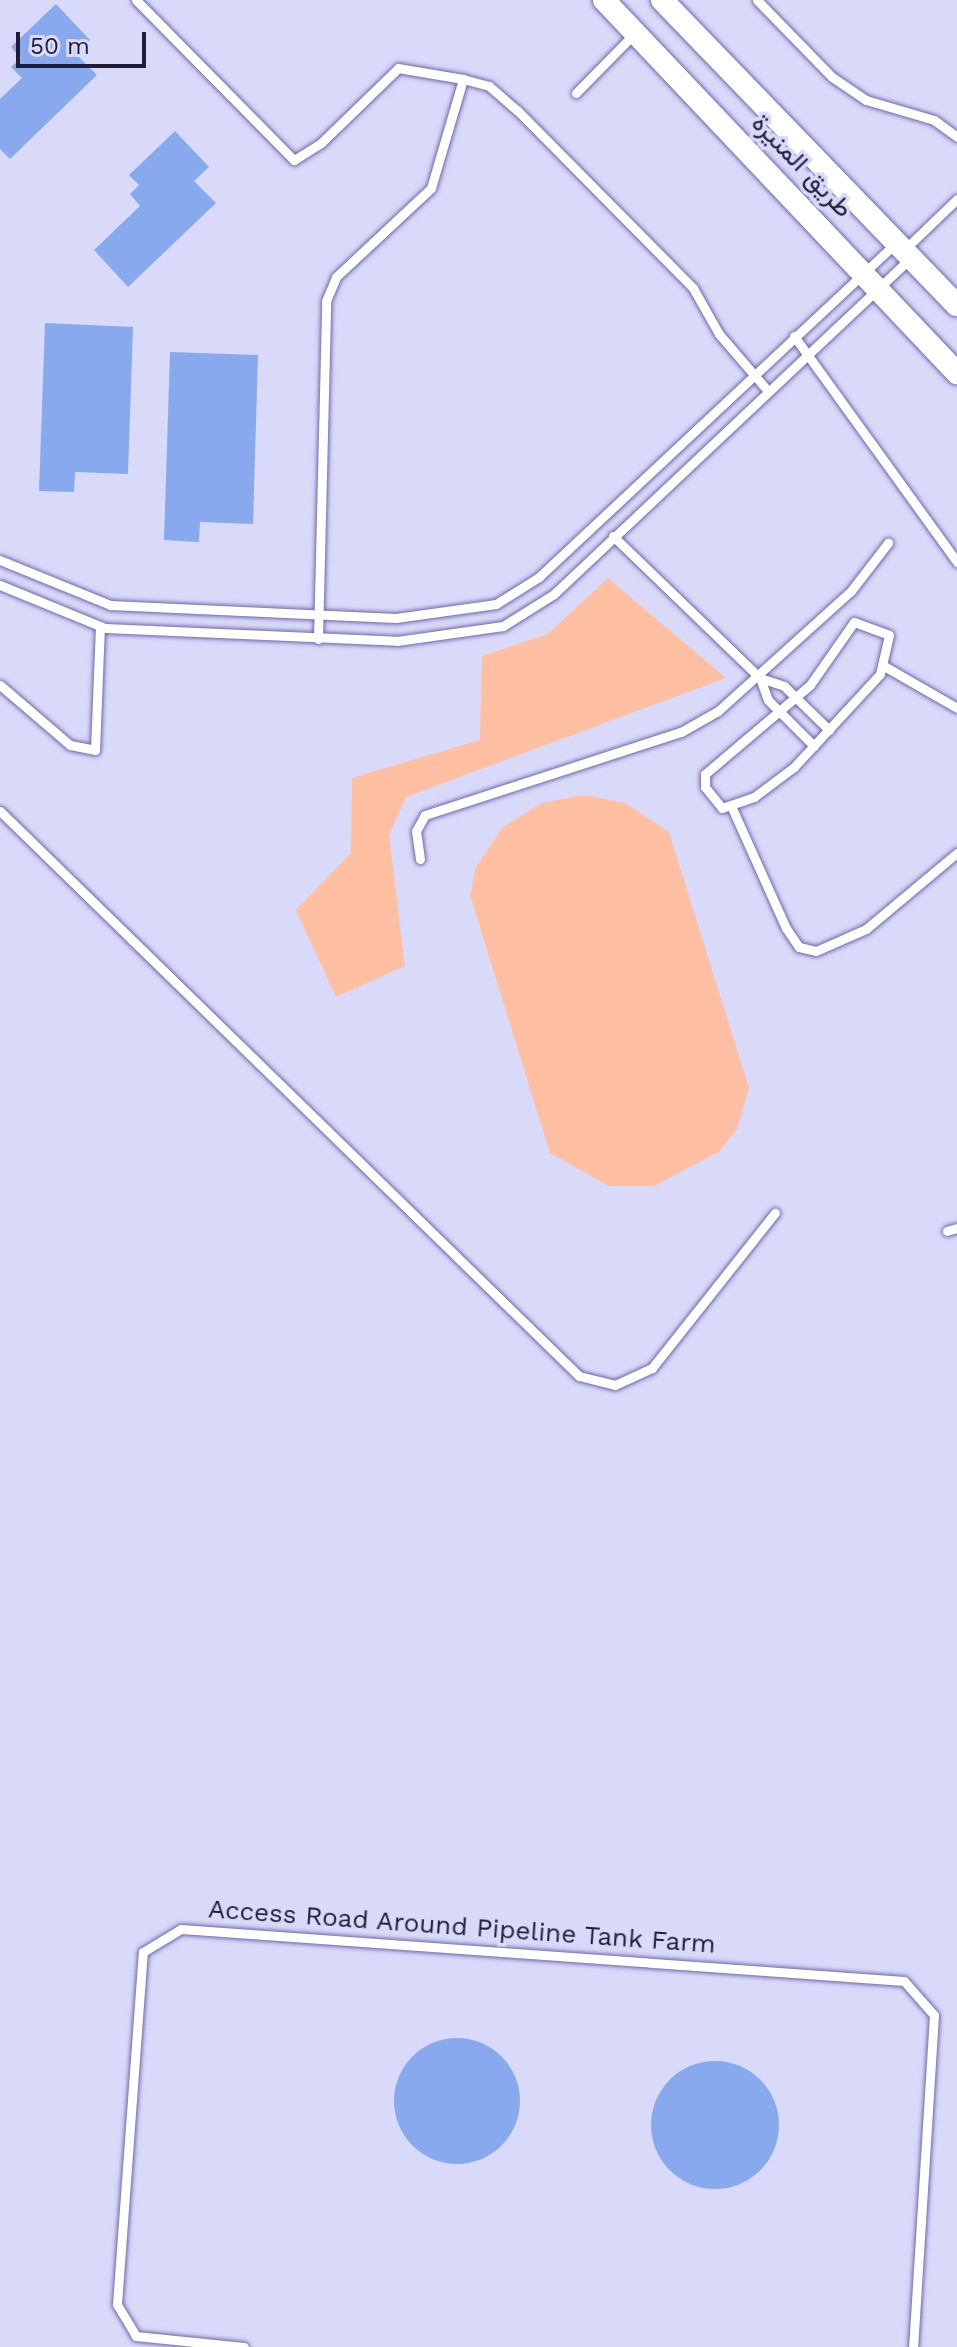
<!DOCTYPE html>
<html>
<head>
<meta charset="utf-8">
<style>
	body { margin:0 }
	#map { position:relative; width:957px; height:2347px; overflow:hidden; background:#d9d9f9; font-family:"Work Sans",Vazirmatn,sans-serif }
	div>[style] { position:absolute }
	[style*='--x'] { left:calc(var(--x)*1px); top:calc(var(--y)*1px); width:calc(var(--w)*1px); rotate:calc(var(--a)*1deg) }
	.green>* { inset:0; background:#febfa3 }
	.building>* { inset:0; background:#89a9ef }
	.round { border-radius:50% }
	.roads { filter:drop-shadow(0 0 2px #6d68af) drop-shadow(0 0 2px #6d68af) }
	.service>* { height:9px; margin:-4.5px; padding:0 4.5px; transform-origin:4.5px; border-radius:4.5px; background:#fff }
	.tertiary>* { height:22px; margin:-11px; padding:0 11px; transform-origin:11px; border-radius:11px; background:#fff }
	span { translate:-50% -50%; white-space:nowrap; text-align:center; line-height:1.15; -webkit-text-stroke:7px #d9d9f9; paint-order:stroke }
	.street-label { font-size:26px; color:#1f1d3a }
	.scale { position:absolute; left:16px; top:32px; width:130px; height:36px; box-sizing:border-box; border:4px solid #1f1d3a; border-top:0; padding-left:10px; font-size:24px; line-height:28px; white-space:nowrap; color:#1f1d3a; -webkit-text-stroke:6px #d9d9f9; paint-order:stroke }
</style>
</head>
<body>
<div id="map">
	<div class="green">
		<i style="clip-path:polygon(608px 578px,726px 678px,406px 797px,389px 835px,405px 966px,336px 997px,296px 910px,351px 853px,352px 778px,480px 740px,482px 656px,548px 634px)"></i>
		<i style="clip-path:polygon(584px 795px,625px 803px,669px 832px,749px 1088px,737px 1129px,719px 1152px,654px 1186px,609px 1186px,550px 1153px,470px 895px,476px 867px,502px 828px,542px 803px)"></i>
	</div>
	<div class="building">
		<i style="clip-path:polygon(56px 4px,90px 40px,76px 54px,97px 75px,10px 159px,0 149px,0 99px,22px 78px,11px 67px,21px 58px,11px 47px)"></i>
		<i style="clip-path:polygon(175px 131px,209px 167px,194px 181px,216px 203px,128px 287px,94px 250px,140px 206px,130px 194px,139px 185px,129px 175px)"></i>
		<i style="clip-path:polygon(45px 323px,133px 327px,128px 474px,75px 472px,74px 492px,39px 491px)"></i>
		<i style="clip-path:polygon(170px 352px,258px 355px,253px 524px,200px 522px,199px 542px,164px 540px)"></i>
		<i class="round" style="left:394px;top:2038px;width:126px;height:126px"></i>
		<i class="round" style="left:651px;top:2061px;width:128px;height:128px"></i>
	</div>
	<div class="roads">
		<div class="service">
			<i style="--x:136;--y:0;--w:225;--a:45.4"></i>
			<i style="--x:294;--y:160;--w:32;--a:-32"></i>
			<i style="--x:321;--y:143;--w:107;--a:-44.2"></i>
			<i style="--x:398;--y:68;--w:66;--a:9.6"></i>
			<i style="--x:757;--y:0;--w:107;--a:45.8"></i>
			<i style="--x:832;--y:77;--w:41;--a:34.1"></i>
			<i style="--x:866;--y:100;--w:71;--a:16.4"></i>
			<i style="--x:934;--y:120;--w:29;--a:36"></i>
			<i style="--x:576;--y:93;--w:84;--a:-45.5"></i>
			<i style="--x:905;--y:249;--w:72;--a:-43.9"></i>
			<i style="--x:794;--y:336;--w:279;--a:54.2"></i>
			<i style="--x:613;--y:536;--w:204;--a:44"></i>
			<i style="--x:760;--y:678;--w:25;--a:18"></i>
			<i style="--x:784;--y:686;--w:63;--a:44.4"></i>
			<i style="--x:0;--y:560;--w:119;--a:22.2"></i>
			<i style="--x:110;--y:605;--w:286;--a:2.6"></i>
			<i style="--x:396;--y:618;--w:101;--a:-8"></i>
			<i style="--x:496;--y:604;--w:51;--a:-32.1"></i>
			<i style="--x:539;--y:577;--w:489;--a:-43.1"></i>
			<i style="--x:0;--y:585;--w:113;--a:22.3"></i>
			<i style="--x:105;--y:628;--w:292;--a:2.5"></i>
			<i style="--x:397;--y:641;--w:107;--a:-8.1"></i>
			<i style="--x:503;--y:626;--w:60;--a:-32.1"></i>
			<i style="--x:554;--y:594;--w:490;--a:-43.3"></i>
			<i style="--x:854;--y:622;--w:37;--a:20"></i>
			<i style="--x:889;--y:635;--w:40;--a:103"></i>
			<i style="--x:880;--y:674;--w:127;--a:132.8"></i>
			<i style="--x:794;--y:767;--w:50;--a:143.1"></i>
			<i style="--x:754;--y:797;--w:34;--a:161"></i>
			<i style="--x:722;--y:808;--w:27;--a:-129"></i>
			<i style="--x:705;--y:787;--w:13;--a:-90"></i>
			<i style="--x:705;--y:774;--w:138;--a:-40.3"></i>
			<i style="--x:810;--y:685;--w:77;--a:-55.1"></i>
			<i style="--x:318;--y:639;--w:338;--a:-88.6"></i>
			<i style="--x:326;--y:301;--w:26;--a:-67"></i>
			<i style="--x:336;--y:277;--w:130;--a:-43.1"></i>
			<i style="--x:431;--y:188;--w:114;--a:-73.6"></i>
			<i style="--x:463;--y:79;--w:27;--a:15"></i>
			<i style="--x:489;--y:86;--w:37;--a:41"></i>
			<i style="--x:517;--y:110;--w:250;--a:45.3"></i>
			<i style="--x:693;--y:288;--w:53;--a:60.5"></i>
			<i style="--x:719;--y:334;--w:75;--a:49.3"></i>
			<i style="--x:884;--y:666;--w:84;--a:29.9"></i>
			<i style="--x:760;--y:678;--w:23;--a:70"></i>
			<i style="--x:768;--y:700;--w:65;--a:45"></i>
			<i style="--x:0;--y:685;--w:92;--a:40.6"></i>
			<i style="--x:70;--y:745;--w:25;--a:11"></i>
			<i style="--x:95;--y:750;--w:124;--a:-87.7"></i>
			<i style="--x:732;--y:808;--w:132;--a:65.8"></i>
			<i style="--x:786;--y:928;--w:23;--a:56"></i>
			<i style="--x:799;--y:947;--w:17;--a:13"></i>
			<i style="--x:816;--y:951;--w:55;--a:-23.7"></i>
			<i style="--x:866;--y:929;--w:119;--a:-39.9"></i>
			<i style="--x:0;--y:811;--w:809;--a:44.3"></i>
			<i style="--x:579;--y:1376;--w:37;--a:14"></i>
			<i style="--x:615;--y:1385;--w:41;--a:-24.7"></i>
			<i style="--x:652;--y:1368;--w:198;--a:-51.6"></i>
			<i style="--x:420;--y:859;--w:28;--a:-98"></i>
			<i style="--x:416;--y:831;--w:18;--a:-61"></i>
			<i style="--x:425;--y:815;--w:269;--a:-18"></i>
			<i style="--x:681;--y:732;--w:43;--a:-29.6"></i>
			<i style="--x:718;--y:711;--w:179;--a:-42.1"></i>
			<i style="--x:851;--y:591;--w:61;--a:-52.4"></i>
			<i style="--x:947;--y:1231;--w:10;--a:-17"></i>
			<i style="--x:244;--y:2347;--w:109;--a:-174.2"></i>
			<i style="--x:136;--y:2336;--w:37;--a:-121"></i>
			<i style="--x:117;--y:2304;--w:353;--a:-85.8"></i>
			<i style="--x:143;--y:1952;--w:44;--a:-31.2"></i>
			<i style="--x:181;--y:1929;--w:725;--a:4.11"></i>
			<i style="--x:904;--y:1981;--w:45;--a:48.6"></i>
			<i style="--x:934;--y:2015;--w:333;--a:93.6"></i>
		</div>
		<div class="tertiary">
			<i style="--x:604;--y:0;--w:514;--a:46.58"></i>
			<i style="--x:662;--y:0;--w:424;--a:46"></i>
		</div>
	</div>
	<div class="street-label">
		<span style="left:802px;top:166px;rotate:46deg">طريق المنيرة</span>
		<span style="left:462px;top:1927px;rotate:4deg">Access Road Around Pipeline Tank Farm</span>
	</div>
	<div class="scale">50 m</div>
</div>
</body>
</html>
